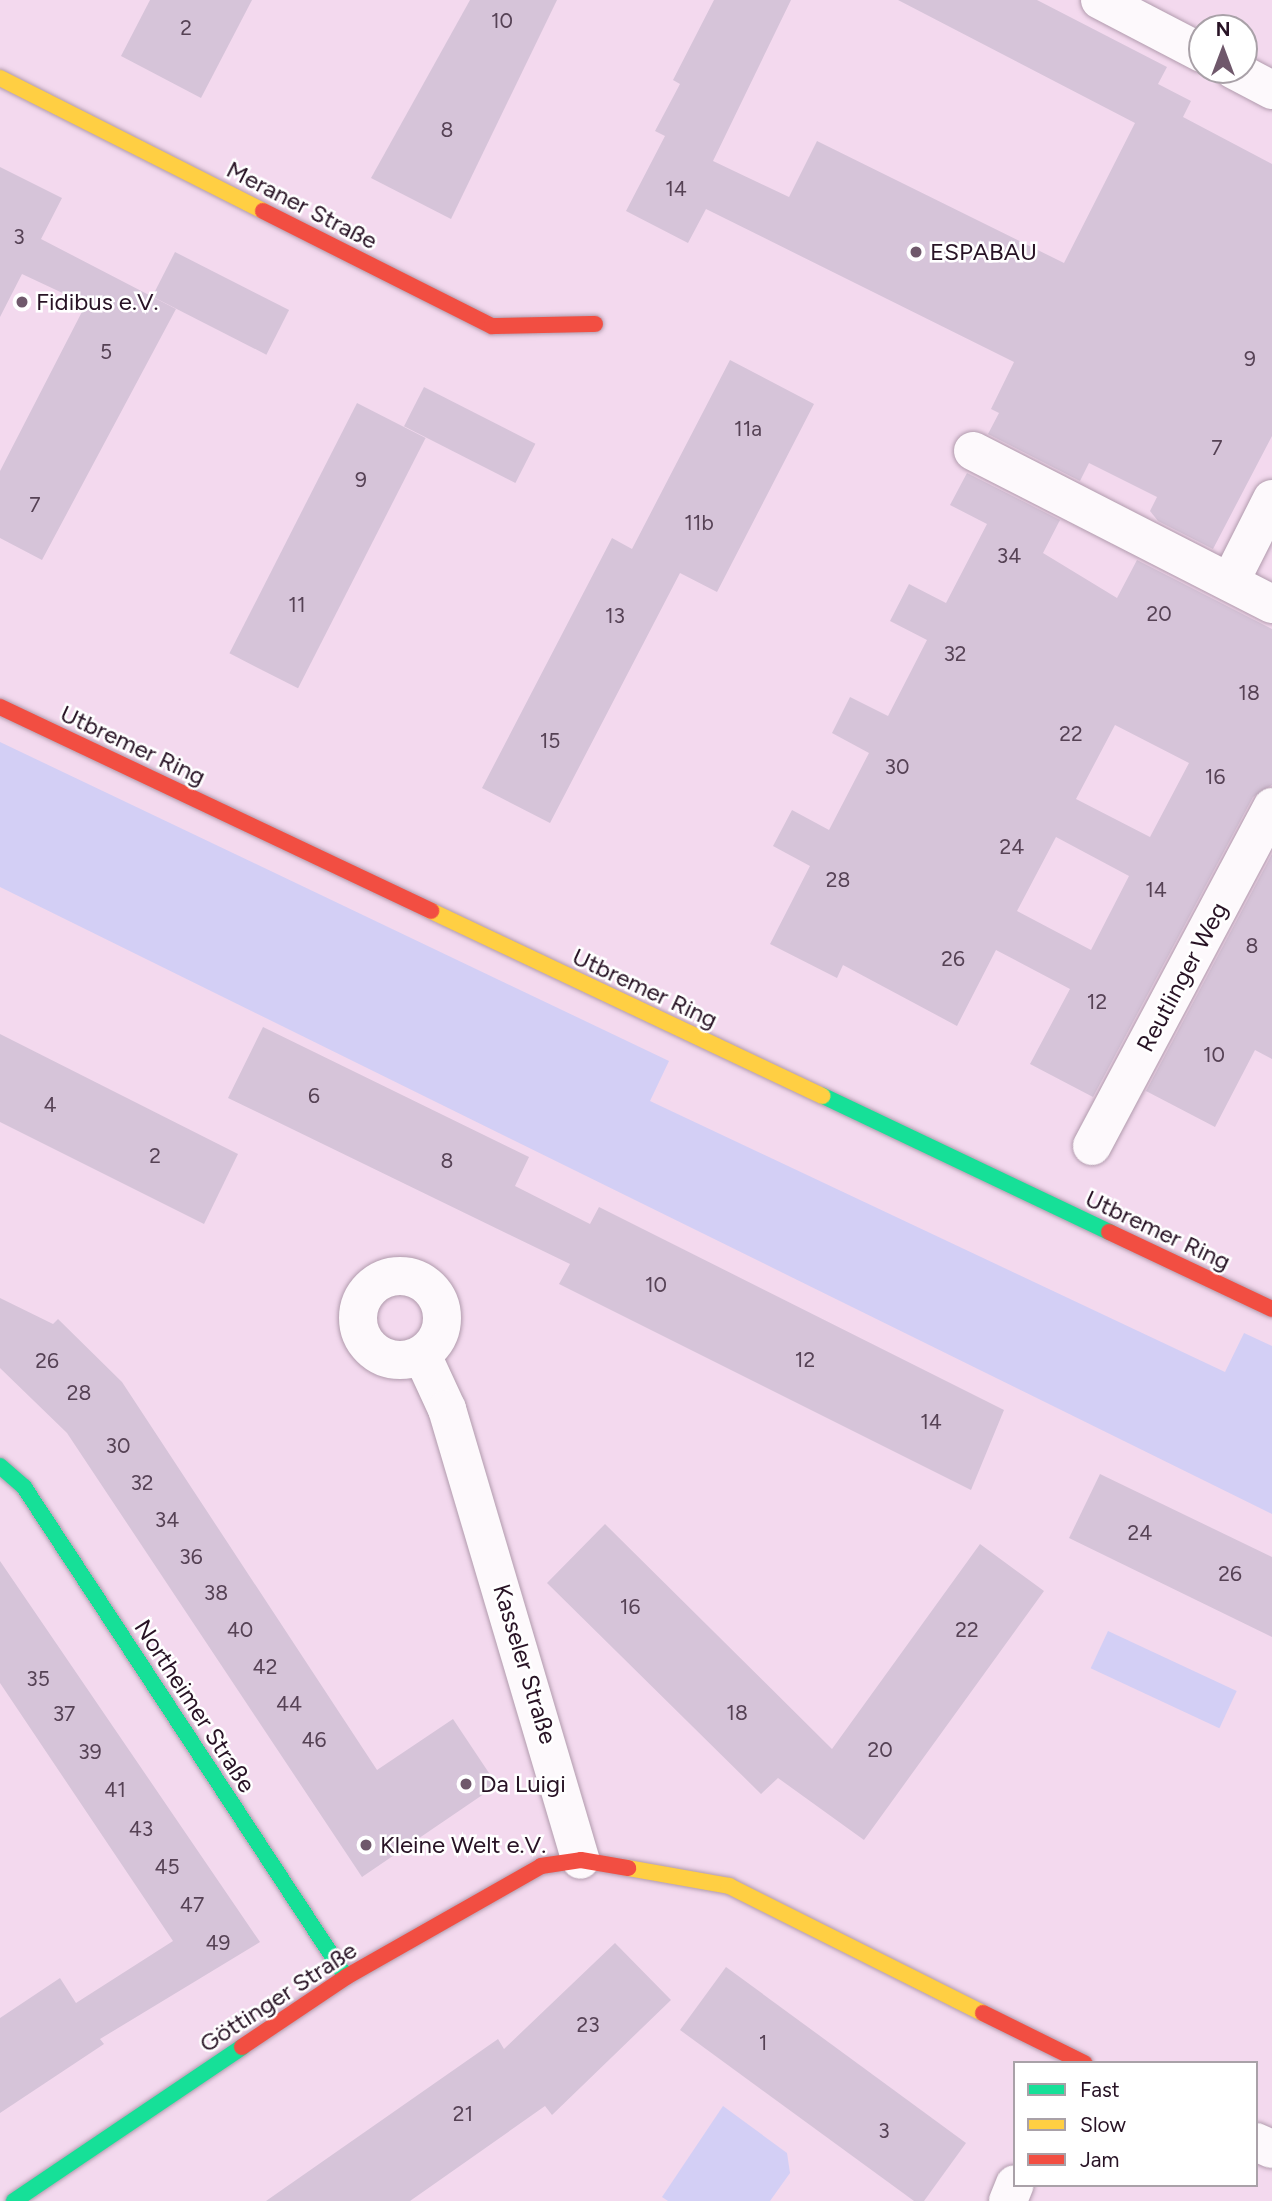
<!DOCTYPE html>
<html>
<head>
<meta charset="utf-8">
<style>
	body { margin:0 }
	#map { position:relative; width:1272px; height:2201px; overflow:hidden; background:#f3d9ee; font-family:Figtree,sans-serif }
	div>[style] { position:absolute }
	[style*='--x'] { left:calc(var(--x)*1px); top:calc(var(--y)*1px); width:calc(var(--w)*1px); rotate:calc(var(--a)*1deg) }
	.green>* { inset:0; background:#d3cff5; transform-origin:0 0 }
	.building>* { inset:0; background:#d6c4d9; transform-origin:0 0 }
	.roads { filter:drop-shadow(0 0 2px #b19bad) drop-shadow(0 0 2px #b19bad) }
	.street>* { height:38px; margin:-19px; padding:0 19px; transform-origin:19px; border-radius:19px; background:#fdf9fc }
	.street>.ring { margin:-19px; padding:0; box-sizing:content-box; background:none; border:38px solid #fdf9fc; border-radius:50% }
	.fast>* { height:16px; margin:-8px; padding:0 8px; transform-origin:8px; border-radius:8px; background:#16e098 }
	.slow>* { height:16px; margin:-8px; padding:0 8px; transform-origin:8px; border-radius:8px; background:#ffcf43 }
	.jam>* { height:16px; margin:-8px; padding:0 8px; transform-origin:8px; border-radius:8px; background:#f24e42 }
	.dots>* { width:19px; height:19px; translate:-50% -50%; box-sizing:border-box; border:4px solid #fff; border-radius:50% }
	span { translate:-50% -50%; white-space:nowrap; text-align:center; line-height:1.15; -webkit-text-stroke:5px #fff; paint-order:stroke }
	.number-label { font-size:21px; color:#564255 }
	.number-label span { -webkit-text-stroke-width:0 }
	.street-label { font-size:24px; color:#281325 }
	.poi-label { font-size:24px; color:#281325 }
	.left { translate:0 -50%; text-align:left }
	.legend { position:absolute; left:1013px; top:2061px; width:245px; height:126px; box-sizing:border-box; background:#fff; border:2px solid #a9a1a8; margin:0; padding:9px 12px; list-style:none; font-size:21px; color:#281325 }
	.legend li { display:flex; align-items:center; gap:14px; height:35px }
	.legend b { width:35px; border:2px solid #a9a1a8 }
	.north { position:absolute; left:1188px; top:14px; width:70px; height:70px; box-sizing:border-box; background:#fff; border:2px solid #a9a1a8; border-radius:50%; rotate:0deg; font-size:19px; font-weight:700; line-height:28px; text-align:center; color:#281325 }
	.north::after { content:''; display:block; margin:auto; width:24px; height:32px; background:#6f586b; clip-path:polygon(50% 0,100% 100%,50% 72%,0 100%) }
</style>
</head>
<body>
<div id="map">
	<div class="green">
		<i style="clip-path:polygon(0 742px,669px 1061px,650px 1101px,1225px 1372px,1244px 1333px,1272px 1346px,1272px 1514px,0 887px)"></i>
		<i style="left:1108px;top:1631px;width:142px;height:41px;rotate:25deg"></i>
		<i style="clip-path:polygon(723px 2106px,787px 2153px,790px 2173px,770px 2201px,668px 2201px,662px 2197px)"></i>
	</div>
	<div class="building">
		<i style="clip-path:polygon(150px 0,252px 0,201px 98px,121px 56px)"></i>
		<i style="clip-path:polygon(470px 0,557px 0,451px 219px,371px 178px)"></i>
		<i style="clip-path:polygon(714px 0,791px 0,713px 161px,789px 197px,817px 141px,1064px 263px,1135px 123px,898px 0,1037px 0,1167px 67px,1158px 84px,1191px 101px,1183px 117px,1272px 164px,1272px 436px,1213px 549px,1158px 521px,1150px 511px,1157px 497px,1089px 463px,1080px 481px,988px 434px,999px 413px,991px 409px,1014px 362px,706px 209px,688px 243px,626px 211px,665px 136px,655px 131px,680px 84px,673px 80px)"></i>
		<i style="clip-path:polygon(0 167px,62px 198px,41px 239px,176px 309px,42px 560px,0 538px,0 471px,86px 304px,22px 274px,0 317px)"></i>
		<i style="left:175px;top:252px;width:128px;height:50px;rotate:27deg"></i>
		<i style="clip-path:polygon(730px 360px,814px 404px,717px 592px,680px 573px,550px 823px,482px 788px,612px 538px,632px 549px)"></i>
		<i style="left:424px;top:387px;width:125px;height:44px;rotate:27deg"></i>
		<i style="left:357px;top:403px;width:77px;height:281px;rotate:27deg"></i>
		<i style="clip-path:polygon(evenodd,967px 473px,1060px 520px,1043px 553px,1117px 598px,1137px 560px,1272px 629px,1272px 785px,1253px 797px,1093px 1097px,1030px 1064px,1070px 989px,996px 950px,957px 1026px,843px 965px,837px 978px,770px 944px,810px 866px,773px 846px,792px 810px,829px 830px,869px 753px,832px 733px,850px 697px,888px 716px,927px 640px,890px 621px,909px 584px,946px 603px,987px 524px,950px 505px,967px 473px,1115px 725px,1189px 763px,1150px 837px,1076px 799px,1115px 725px,967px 473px,1056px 837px,1129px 876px,1091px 950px,1017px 911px,1056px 837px)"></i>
		<i style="clip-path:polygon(1272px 854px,1272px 1059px,1255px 1050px,1215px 1127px,1146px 1091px)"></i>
		<i style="clip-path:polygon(263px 1027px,529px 1157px,515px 1186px,590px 1224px,599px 1207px,1004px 1410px,971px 1490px,559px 1284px,570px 1264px,228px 1098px)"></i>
		<i style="clip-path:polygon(0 1034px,238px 1154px,204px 1224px,0 1122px)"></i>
		<i style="clip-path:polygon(0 1298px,53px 1324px,58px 1319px,122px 1382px,377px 1770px,453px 1719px,497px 1785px,362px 1877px,67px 1433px,0 1368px)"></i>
		<i style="clip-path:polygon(1100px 1474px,1272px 1557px,1272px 1637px,1069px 1538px)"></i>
		<i style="clip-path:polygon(605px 1524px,832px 1749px,980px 1544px,1044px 1591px,864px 1840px,778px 1778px,761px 1794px,547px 1583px)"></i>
		<i style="clip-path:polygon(0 1561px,260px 1942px,100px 2039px,104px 2044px,0 2113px,0 2018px,60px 1978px,76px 2003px,173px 1941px,0 1683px)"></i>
		<i style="clip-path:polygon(615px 1943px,671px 2000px,552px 2115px,545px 2106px,410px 2201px,266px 2201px,498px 2039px,504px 2049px)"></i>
		<i style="clip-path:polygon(726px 1967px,966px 2143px,924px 2201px,914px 2201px,680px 2030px)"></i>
	</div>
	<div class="roads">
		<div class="street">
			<i style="--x:1100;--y:0;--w:115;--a:27.5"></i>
			<i style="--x:1234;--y:70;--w:43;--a:27.8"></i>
			<i style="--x:973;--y:451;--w:336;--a:27.1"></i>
			<i style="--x:1230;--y:582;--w:93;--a:-63.2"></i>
			<i style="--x:1092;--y:1146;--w:384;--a:-62"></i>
			<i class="ring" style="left:358px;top:1276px;width:46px;height:46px"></i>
			<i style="--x:422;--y:1355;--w:60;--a:65.2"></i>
			<i style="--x:447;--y:1409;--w:470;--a:73.5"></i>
			<i style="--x:1256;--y:2142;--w:17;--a:24"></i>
			<i style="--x:1008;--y:2201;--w:18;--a:-68"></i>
		</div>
		<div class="fast">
			<i style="--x:823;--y:1096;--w:317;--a:25.4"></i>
			<i style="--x:0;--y:1466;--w:32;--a:41"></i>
			<i style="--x:24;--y:1487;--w:586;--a:56.69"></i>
			<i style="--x:14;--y:2201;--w:275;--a:-34"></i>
		</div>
		<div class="slow">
			<i style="--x:0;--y:78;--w:295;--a:26.8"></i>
			<i style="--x:431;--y:911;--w:433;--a:25.3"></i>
			<i style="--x:628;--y:1868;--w:103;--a:10.1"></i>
			<i style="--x:729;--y:1886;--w:284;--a:26.6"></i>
		</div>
		<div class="jam">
			<i style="--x:263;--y:211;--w:256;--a:26.7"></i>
			<i style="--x:492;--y:326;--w:103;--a:-1.1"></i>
			<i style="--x:0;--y:707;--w:477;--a:25.3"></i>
			<i style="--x:1109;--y:1232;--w:180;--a:25.3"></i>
			<i style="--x:983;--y:2013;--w:113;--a:26.3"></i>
			<i style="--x:242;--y:2047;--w:125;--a:-33.9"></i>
			<i style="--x:346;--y:1977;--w:224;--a:-29.6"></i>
			<i style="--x:541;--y:1866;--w:40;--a:-8.5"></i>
			<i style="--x:581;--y:1860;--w:48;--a:9.7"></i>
		</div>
	</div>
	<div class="dots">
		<i style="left:916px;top:252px;background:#6f586b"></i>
		<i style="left:22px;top:302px;background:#6f586b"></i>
		<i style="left:466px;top:1784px;background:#6f586b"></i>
		<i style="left:366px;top:1845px;background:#6f586b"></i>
	</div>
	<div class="number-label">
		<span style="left:502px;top:21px">10</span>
		<span style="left:186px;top:28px">2</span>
		<span style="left:447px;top:130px">8</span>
		<span style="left:676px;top:189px">14</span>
		<span style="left:19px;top:237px">3</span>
		<span style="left:106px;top:352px">5</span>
		<span style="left:1250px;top:359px">9</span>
		<span style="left:748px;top:429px">11a</span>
		<span style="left:1217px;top:448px">7</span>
		<span style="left:361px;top:480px">9</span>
		<span style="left:35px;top:505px">7</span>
		<span style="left:699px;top:523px">11b</span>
		<span style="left:1009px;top:556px">34</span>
		<span style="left:297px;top:605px">11</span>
		<span style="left:1159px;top:614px">20</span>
		<span style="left:615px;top:616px">13</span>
		<span style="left:955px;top:654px">32</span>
		<span style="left:1249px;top:693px">18</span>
		<span style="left:1071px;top:734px">22</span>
		<span style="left:550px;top:741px">15</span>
		<span style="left:897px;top:767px">30</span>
		<span style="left:1215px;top:777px">16</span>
		<span style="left:1012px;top:847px">24</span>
		<span style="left:838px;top:880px">28</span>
		<span style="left:1156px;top:890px">14</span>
		<span style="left:1252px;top:946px">8</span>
		<span style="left:953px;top:959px">26</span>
		<span style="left:1097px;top:1002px">12</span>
		<span style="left:1214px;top:1055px">10</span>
		<span style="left:314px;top:1096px">6</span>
		<span style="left:50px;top:1105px">4</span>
		<span style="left:155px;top:1156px">2</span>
		<span style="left:447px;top:1161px">8</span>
		<span style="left:656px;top:1285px">10</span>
		<span style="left:805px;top:1360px">12</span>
		<span style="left:47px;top:1361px">26</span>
		<span style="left:79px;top:1393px">28</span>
		<span style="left:931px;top:1422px">14</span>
		<span style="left:118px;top:1446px">30</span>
		<span style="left:142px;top:1483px">32</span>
		<span style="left:167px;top:1520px">34</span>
		<span style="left:1140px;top:1533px">24</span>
		<span style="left:191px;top:1557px">36</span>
		<span style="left:1230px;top:1574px">26</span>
		<span style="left:216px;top:1593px">38</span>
		<span style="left:630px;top:1607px">16</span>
		<span style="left:240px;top:1630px">40</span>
		<span style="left:967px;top:1630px">22</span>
		<span style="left:265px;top:1667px">42</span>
		<span style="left:38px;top:1679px">35</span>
		<span style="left:289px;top:1704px">44</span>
		<span style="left:737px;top:1713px">18</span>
		<span style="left:64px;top:1714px">37</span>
		<span style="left:314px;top:1740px">46</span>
		<span style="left:880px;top:1750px">20</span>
		<span style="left:90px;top:1752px">39</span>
		<span style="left:115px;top:1790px">41</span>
		<span style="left:141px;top:1829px">43</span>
		<span style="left:167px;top:1867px">45</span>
		<span style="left:192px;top:1905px">47</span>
		<span style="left:218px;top:1943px">49</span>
		<span style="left:588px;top:2025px">23</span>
		<span style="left:763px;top:2043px">1</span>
		<span style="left:463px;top:2114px">21</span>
		<span style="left:884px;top:2131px">3</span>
	</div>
	<div class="street-label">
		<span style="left:302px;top:205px;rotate:27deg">Meraner Straße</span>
		<span style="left:133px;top:745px;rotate:25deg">Utbremer Ring</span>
		<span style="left:1182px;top:977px;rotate:-62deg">Reutlinger Weg</span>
		<span style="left:645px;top:988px;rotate:25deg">Utbremer Ring</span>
		<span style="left:1158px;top:1230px;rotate:25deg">Utbremer Ring</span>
		<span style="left:525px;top:1664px;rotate:73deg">Kasseler Straße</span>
		<span style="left:195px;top:1706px;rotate:57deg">Northeimer Straße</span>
		<span style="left:278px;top:1997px;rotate:-33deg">Göttinger Straße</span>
	</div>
	<div class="poi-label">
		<span class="left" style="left:930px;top:252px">ESPABAU</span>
		<span class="left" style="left:36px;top:302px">Fidibus e.V.</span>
		<span class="left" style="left:480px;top:1784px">Da Luigi</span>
		<span class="left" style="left:380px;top:1845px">Kleine Welt e.V.</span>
	</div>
	<ul class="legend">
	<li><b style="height:9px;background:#16e098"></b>Fast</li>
	<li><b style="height:9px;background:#ffcf43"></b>Slow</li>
	<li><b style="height:9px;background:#f24e42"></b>Jam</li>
	</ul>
	<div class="north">N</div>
</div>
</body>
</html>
